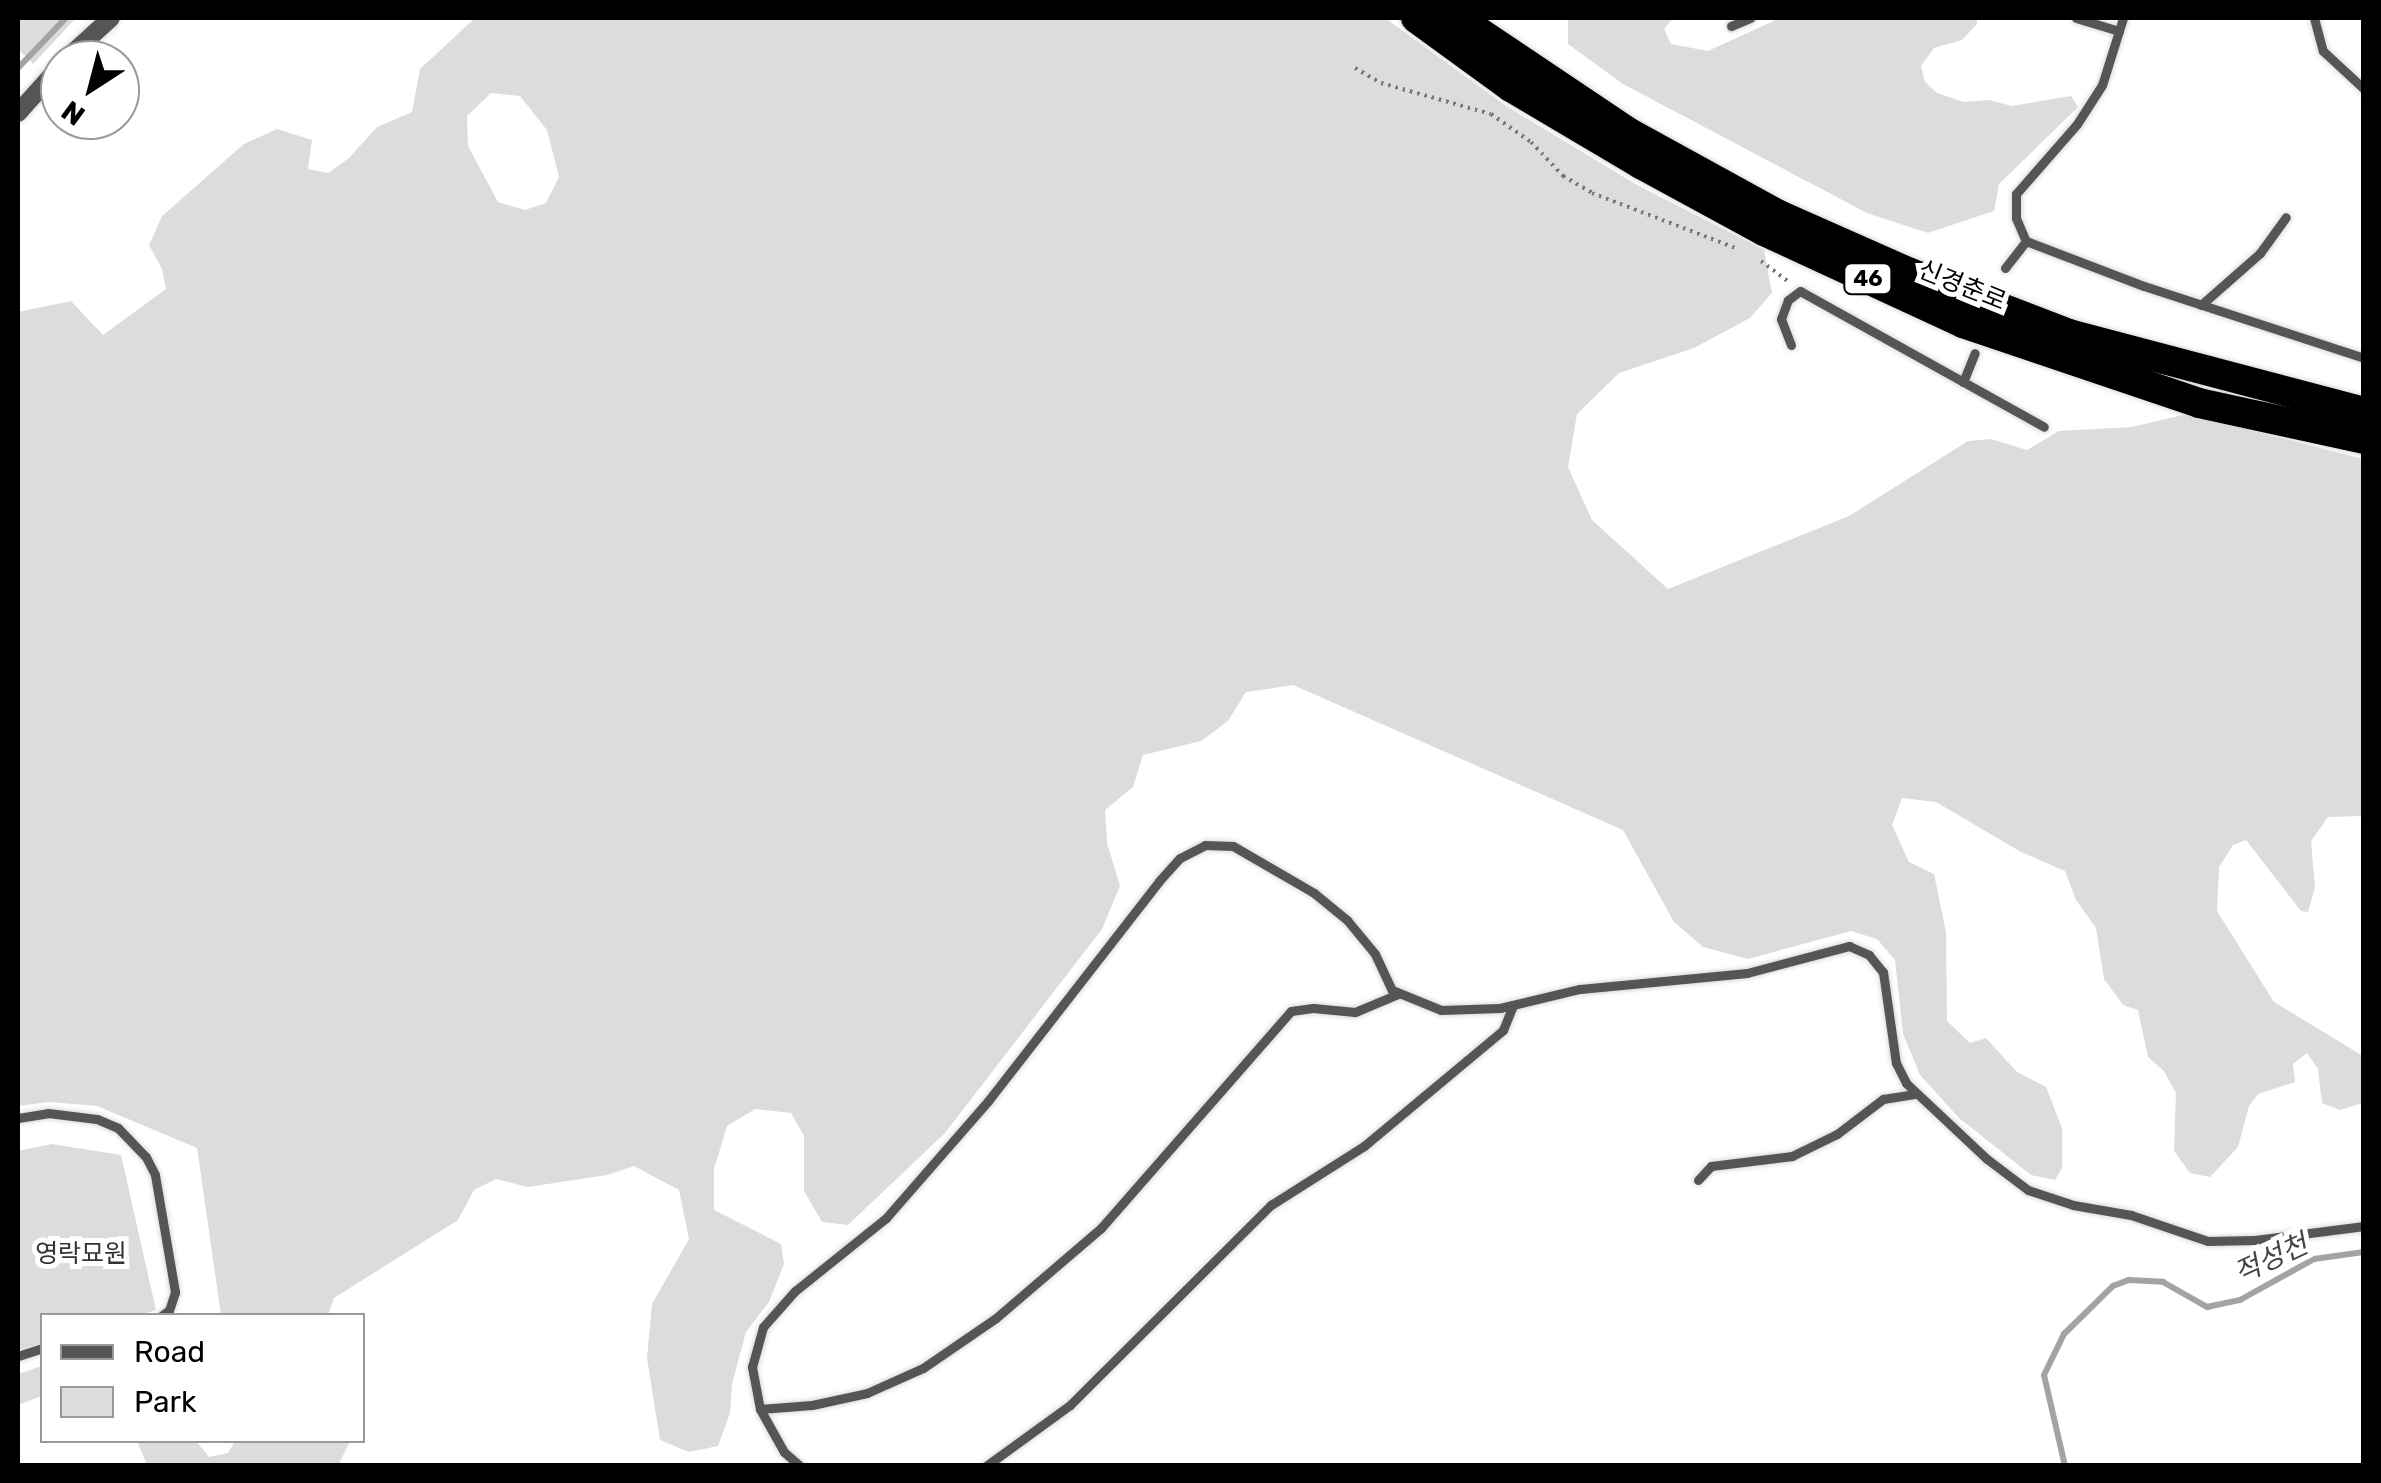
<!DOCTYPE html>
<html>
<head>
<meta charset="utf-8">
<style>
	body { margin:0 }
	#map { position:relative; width:2381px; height:1483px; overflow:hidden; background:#fff; font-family:Rubik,"Noto Sans KR",sans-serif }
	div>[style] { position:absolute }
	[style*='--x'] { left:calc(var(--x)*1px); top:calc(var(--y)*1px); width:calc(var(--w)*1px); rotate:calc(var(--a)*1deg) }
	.green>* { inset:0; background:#dcdcdc }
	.stream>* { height:6px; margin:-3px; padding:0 3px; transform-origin:3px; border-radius:3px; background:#a3a3a3 }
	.path>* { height:4px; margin-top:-2px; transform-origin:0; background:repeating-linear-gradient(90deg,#777 0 2.5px,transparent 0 7.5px) }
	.roads { filter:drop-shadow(0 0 2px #dbdbdb) drop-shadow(0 0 2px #dbdbdb) }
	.lane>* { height:9px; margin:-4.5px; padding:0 4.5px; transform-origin:4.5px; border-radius:4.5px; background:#555 }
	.street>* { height:18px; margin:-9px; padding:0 9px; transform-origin:9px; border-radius:9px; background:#555 }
	.highway>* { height:30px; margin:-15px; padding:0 15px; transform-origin:15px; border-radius:15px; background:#000 }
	span { translate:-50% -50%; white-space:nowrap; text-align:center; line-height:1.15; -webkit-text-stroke:10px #fff; paint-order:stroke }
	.shield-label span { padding:2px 8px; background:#fff; border:2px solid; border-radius:8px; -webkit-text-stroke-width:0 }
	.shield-label { font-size:22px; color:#000; font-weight:700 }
	.street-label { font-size:25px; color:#000 }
	.park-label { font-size:25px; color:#333 }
	.water-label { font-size:28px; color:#444; font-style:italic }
	.frame { position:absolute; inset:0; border:20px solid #000; pointer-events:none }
	.legend { position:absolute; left:40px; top:1313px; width:325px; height:130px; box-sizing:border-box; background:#fff; border:2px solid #999; margin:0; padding:12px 18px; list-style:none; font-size:30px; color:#000 }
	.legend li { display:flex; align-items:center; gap:20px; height:50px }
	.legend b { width:50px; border:2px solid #999 }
	.north { position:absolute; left:40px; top:40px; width:100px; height:100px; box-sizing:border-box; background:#fff; border:2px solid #999; border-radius:50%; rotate:216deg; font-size:28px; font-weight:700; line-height:40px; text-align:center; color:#000 }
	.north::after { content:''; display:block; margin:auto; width:35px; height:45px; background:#000; clip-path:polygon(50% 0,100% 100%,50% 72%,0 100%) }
</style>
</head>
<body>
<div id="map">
	<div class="green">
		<i style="clip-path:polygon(18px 18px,76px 18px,33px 64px,18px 49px)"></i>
		<i style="clip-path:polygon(evenodd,475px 18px,1385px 18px,1506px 106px,1637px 185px,1764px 250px,1772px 293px,1750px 318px,1694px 348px,1619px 373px,1577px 414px,1568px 467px,1592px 520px,1668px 589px,1849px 516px,1968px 441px,1991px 439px,2027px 450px,2059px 431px,2132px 427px,2187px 414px,2363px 459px,2363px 816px,2328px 817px,2311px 841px,2315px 887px,2308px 912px,2301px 911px,2246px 840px,2233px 845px,2219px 867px,2217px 911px,2274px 1002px,2363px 1056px,2363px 1103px,2340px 1110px,2322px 1103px,2318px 1069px,2307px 1053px,2293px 1064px,2295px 1082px,2258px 1094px,2249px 1106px,2238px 1147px,2210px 1177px,2190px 1173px,2174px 1151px,2176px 1093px,2164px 1071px,2148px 1057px,2138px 1010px,2123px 1005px,2104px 979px,2096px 928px,2076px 900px,2065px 871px,2021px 852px,1936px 802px,1902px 798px,1892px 825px,1909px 862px,1934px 874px,1946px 932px,1947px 1021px,1970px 1043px,1986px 1038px,2017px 1072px,2046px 1087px,2062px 1128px,2062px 1168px,2055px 1180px,2031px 1175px,1959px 1118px,1920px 1075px,1903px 1034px,1895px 960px,1877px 939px,1851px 931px,1748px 959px,1703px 947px,1674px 922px,1623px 830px,1293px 685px,1246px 692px,1228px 721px,1201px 741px,1143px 755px,1133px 787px,1105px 810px,1107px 843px,1120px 886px,1102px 929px,945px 1133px,848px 1225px,822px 1222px,804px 1191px,804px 1136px,791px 1113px,755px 1109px,727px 1126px,714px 1169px,714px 1210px,781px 1244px,784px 1264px,769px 1302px,746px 1332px,732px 1384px,730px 1413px,718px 1446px,689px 1452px,660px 1440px,647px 1358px,652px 1304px,689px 1239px,679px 1190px,634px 1166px,607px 1175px,528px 1187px,496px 1179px,474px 1190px,458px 1220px,334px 1298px,328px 1315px,221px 1315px,197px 1148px,97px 1106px,49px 1102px,18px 1106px,18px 312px,71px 301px,103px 335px,166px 289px,162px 269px,149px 245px,162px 216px,244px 144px,277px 129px,312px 140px,308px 169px,328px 173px,349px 158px,377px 127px,412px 112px,420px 69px,475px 18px,491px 93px,520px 96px,547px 130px,559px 177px,546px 203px,525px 210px,498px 202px,468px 146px,467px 116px,491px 93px)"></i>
		<i style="clip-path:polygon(1568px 18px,1673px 18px,1664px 29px,1671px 44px,1708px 51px,1780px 18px,1977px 18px,1977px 24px,1962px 40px,1934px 48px,1921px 66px,1925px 82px,1937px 93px,1964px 102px,1989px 100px,2012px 106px,2071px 96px,2078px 107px,1999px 184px,1994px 211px,1928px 233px,1867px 213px,1623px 84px,1568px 44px)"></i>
		<i style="clip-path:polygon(52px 1144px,121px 1155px,156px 1310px,138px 1316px,42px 1316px,42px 1343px,18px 1350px,18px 1151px)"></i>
		<i style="clip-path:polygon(42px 1366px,42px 1396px,18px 1405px,18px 1374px)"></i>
		<i style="clip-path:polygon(137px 1441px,196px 1441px,209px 1457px,228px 1453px,235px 1441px,350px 1441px,338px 1466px,147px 1465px)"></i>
	</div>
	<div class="stream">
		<i style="--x:18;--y:68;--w:69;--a:-46.2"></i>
		<i style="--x:2065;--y:1466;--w:93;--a:-103"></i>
		<i style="--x:2044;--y:1375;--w:46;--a:-64"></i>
		<i style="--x:2064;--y:1334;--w:69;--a:-44.4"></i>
		<i style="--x:2113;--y:1286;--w:17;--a:-21"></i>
		<i style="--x:2129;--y:1280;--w:34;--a:3"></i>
		<i style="--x:2163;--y:1282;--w:51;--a:29.6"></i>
		<i style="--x:2207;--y:1307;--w:34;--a:-12"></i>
		<i style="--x:2240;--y:1300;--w:85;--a:-29"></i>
		<i style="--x:2314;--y:1259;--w:50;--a:-8"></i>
	</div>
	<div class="path">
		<i style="--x:1355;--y:68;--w:30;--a:30"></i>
		<i style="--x:1381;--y:83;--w:114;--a:15.7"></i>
		<i style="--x:1491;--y:114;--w:49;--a:35"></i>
		<i style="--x:1531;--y:142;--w:47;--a:46.7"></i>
		<i style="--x:1563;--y:176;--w:34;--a:30"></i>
		<i style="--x:1592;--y:193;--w:157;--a:20.9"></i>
		<i style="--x:1761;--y:261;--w:35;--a:37"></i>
	</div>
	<div class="roads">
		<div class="lane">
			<i style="--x:2076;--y:18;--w:45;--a:16.8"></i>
			<i style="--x:2123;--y:18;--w:70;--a:107.4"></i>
			<i style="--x:2102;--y:85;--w:46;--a:122.7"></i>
			<i style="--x:2077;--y:124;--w:93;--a:131.1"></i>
			<i style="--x:2016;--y:194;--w:24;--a:90"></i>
			<i style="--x:2016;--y:218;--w:25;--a:67"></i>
			<i style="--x:2026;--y:241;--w:126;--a:20.9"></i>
			<i style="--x:2144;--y:286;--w:231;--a:18.1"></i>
			<i style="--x:2314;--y:18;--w:34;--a:75"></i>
			<i style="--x:2323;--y:51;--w:56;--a:42.8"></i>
			<i style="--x:1731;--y:26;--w:21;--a:-23"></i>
			<i style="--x:2005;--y:268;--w:34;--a:-52"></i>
			<i style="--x:2201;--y:305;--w:79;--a:-41.4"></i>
			<i style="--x:2260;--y:253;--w:44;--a:-54.2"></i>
			<i style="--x:1791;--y:345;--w:28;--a:-111"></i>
			<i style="--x:1781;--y:319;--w:20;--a:-70"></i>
			<i style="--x:1788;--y:300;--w:15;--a:-37"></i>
			<i style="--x:1800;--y:291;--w:279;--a:29.1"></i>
			<i style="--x:1963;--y:382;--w:31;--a:-68"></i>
			<i style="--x:18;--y:1118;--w:30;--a:-9"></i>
			<i style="--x:48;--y:1113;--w:49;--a:7"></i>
			<i style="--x:97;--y:1119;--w:23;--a:23"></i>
			<i style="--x:118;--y:1128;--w:40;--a:46"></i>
			<i style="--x:146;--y:1157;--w:20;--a:63"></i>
			<i style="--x:155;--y:1175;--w:119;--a:80.3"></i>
			<i style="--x:175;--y:1292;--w:19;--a:108"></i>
			<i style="--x:169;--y:1310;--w:10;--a:143"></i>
			<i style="--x:1698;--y:1180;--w:19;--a:-47"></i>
			<i style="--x:1711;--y:1166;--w:82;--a:-7"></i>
			<i style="--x:1792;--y:1156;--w:50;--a:-26.1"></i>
			<i style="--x:1837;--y:1134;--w:58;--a:-37.3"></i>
			<i style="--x:1883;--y:1099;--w:33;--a:-9"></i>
			<i style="--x:18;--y:1356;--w:25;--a:-18"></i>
			<i style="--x:760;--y:1409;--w:52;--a:-4.4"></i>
			<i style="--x:812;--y:1405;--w:56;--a:-12.3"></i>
			<i style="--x:867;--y:1393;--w:61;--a:-24.1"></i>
			<i style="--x:923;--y:1368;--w:88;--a:-34.4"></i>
			<i style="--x:996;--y:1318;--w:138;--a:-40.6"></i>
			<i style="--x:1101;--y:1228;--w:288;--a:-48.8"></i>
			<i style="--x:1291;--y:1011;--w:22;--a:-8"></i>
			<i style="--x:1313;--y:1008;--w:42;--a:5.4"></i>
			<i style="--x:1355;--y:1012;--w:47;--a:-22.7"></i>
			<i style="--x:800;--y:1466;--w:21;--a:-139"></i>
			<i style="--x:784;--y:1452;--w:49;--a:-119.2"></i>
			<i style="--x:760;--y:1409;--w:43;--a:-100.8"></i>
			<i style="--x:752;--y:1367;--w:41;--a:-74.6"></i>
			<i style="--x:763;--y:1327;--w:48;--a:-48.4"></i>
			<i style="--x:795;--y:1291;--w:117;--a:-38.7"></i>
			<i style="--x:886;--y:1218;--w:155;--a:-48.9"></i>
			<i style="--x:988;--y:1101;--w:279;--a:-52.1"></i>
			<i style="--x:1159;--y:881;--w:31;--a:-48"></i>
			<i style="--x:1180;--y:858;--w:28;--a:-27"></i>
			<i style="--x:1205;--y:845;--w:28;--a:2"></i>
			<i style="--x:1233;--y:846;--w:94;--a:30.1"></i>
			<i style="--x:1314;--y:893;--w:43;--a:39.3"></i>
			<i style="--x:1347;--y:920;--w:44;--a:50.5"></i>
			<i style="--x:1375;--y:954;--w:40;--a:65"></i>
			<i style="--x:1392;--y:990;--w:53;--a:22.2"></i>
			<i style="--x:1441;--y:1010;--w:59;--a:-1.9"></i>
			<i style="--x:1500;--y:1008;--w:82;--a:-13.4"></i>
			<i style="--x:1580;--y:989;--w:168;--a:-5.5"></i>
			<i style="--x:1747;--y:973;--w:106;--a:-14.8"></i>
			<i style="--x:1849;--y:946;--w:22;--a:24"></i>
			<i style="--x:1869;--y:955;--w:22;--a:51"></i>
			<i style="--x:1883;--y:972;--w:92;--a:81.9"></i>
			<i style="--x:1896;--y:1063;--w:22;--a:63"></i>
			<i style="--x:1906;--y:1083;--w:111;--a:43.2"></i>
			<i style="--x:1987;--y:1159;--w:51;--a:37.1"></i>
			<i style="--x:2028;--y:1190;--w:47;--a:18.4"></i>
			<i style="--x:2073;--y:1205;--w:59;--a:9.8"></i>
			<i style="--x:2131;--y:1215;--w:81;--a:18.7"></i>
			<i style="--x:2208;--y:1241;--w:47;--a:-1.2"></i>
			<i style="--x:2255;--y:1240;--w:110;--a:-7.3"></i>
			<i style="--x:986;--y:1466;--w:104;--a:-36"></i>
			<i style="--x:1070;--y:1405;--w:284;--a:-44.9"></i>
			<i style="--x:1271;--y:1205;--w:110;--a:-32.4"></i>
			<i style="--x:1364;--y:1146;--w:181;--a:-39.8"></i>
			<i style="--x:1503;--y:1030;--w:27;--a:-68"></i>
		</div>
		<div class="street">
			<i style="--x:65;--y:60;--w:62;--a:-42.4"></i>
			<i style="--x:18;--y:113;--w:63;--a:-48.2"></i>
		</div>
		<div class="highway">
			<i style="--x:1416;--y:18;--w:117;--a:36"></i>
			<i style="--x:1511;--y:87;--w:151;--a:30.6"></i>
			<i style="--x:1641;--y:164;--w:140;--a:28.6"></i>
			<i style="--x:1764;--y:231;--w:219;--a:24.8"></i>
			<i style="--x:1963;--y:323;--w:249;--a:18.7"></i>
			<i style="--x:2199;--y:403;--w:169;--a:12.3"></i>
			<i style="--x:1458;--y:18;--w:202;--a:33.9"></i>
			<i style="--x:1626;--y:131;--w:175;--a:28.8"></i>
			<i style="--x:1779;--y:215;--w:143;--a:23.9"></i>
			<i style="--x:1910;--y:273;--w:170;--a:21"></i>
			<i style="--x:2069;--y:334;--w:305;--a:14.8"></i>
		</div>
	</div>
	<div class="shield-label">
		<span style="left:1868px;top:279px">46</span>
	</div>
	<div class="street-label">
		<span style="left:1962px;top:286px;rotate:22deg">신경춘로</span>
	</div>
	<div class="park-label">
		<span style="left:81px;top:1254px">영락묘원</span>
	</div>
	<div class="water-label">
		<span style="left:2271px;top:1259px;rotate:-25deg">적성천</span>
	</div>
	<div class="frame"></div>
	<ul class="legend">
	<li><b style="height:12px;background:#555"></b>Road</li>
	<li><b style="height:28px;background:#dcdcdc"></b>Park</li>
	</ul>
	<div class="north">N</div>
</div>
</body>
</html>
